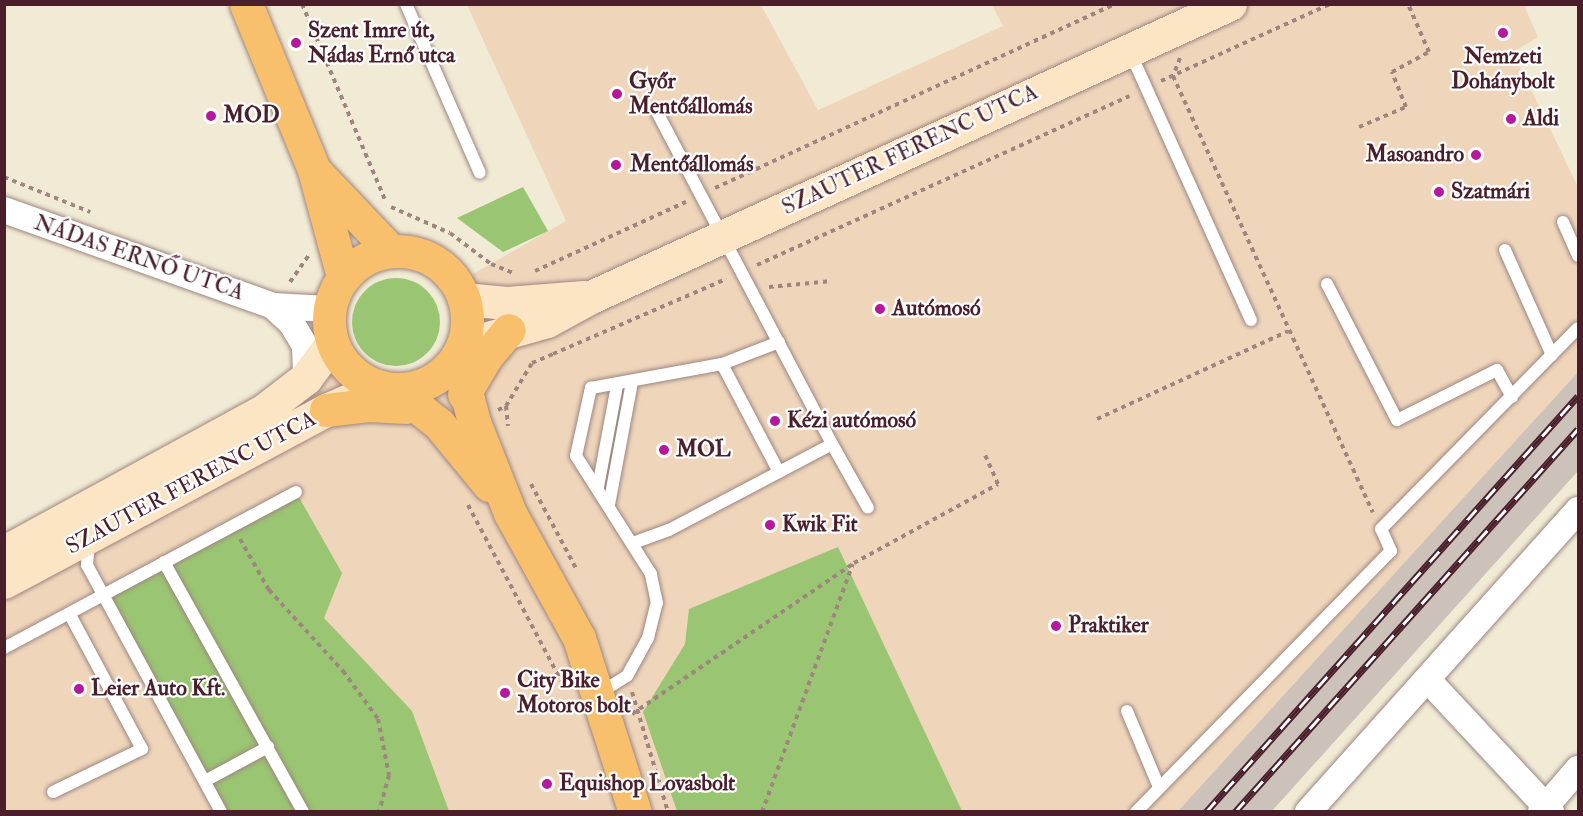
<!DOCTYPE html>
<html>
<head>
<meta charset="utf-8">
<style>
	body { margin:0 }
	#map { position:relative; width:1583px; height:816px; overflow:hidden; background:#f1ebd5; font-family:"IM FELL Double Pica",serif }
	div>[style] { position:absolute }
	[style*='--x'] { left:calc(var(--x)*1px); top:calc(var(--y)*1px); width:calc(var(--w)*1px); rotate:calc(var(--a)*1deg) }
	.built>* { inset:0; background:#efd6bb }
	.industrial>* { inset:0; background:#cdc2b9 }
	.green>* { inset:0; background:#9ac572 }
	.round { border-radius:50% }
	.path>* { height:4px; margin-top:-2px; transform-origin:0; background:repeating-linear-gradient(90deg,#9e8580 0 4.5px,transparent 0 9px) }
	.roads { filter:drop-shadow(0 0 2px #9e8580) drop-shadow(0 0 2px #9e8580) }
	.lane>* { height:12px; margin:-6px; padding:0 6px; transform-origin:6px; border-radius:6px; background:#fff }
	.street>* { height:26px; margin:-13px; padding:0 13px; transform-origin:13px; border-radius:13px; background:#fff }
	.secondary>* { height:33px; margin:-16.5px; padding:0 16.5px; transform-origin:16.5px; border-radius:16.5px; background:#fce5c4 }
	.primary>* { height:33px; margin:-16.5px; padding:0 16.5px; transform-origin:16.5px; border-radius:16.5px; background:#f8bf6c }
	.primary>.ring { margin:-16.5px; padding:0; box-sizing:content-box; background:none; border:33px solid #f8bf6c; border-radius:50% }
	.rail>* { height:7px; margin-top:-3.5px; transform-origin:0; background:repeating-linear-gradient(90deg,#fff 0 14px,#4a1f2b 0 28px); box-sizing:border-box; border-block:2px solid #4a1f2b }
	.dots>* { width:16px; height:16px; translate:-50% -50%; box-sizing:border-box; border:3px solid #fff; border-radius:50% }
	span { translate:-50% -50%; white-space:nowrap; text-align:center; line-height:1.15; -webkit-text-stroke:4.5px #fff; paint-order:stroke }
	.poi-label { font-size:22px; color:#4a1f2b; font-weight:700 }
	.left { translate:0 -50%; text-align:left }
	.right { translate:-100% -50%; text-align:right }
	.street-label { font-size:22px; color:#4a1f2b }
	.frame { position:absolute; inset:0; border:6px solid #4a1f2b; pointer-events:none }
</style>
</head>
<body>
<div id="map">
	<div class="built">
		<i style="clip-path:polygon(467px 5px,761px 5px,818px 110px,1003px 26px,992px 5px,1524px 5px,1538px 37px,1513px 52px,1578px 187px,1578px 372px,1178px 811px,5px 812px,5px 552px,263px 411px,332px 343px,343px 363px,368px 383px,413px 387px,427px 383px,450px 365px,463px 345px,466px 311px,457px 283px,566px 221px)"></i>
	</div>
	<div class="industrial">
		<i style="clip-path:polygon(1578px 372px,1578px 471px,1272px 811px,1178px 811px)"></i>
	</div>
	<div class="green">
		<i style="clip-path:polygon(523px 187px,548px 231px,503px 252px,457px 218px)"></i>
		<i class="round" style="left:352px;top:278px;width:88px;height:88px"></i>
		<i style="clip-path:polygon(296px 492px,342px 573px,324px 618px,412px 711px,449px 811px,221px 811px,102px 596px)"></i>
		<i style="clip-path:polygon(838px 547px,962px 811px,677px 811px,643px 712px,685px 644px,689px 609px)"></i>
	</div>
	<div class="path">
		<i style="--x:302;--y:4;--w:215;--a:67"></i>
		<i style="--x:1180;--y:58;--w:19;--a:111"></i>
		<i style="--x:1173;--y:76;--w:480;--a:65.4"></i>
		<i style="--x:1161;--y:81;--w:186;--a:-24.5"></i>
		<i style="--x:1359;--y:127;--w:51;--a:-23.1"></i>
		<i style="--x:1406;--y:107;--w:38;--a:-112"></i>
		<i style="--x:1392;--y:72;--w:42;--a:-28.4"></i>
		<i style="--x:1429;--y:52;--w:52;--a:-113.6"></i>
		<i style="--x:4;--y:177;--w:93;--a:22.1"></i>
		<i style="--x:715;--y:188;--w:440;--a:-24.7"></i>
		<i style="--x:391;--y:207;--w:64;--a:23.8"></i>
		<i style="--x:450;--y:233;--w:51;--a:37.1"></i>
		<i style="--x:491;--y:264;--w:24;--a:22"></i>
		<i style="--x:757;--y:265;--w:409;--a:-24.4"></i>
		<i style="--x:535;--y:271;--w:166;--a:-24.6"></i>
		<i style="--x:290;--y:282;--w:32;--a:-55"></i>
		<i style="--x:769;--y:287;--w:63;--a:-5.4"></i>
		<i style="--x:553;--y:354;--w:189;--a:-23.4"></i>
		<i style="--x:506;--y:406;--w:20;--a:84"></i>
		<i style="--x:498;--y:410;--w:9;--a:-27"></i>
		<i style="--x:506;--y:406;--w:50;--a:-58.8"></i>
		<i style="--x:532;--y:363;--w:23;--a:-23"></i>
		<i style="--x:1097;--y:419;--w:210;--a:-24.7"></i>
		<i style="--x:531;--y:484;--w:98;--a:61.9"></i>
		<i style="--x:468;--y:505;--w:199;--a:62.1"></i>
		<i style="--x:240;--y:539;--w:59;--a:60.4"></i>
		<i style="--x:269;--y:590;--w:110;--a:47.6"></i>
		<i style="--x:343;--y:671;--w:59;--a:53.9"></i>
		<i style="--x:378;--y:719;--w:57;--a:78.9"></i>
		<i style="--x:389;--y:775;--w:38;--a:105"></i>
		<i style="--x:632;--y:692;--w:125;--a:73.3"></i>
		<i style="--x:632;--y:714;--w:268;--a:-34.2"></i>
		<i style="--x:854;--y:563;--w:164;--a:-28.7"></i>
		<i style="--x:998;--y:484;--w:36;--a:-114"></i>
		<i style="--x:762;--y:812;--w:264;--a:-69.9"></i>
	</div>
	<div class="roads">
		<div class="lane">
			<i style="--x:406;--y:4;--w:184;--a:66.4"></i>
			<i style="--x:1130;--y:52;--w:294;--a:65.7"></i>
			<i style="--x:1563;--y:222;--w:37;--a:66"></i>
			<i style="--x:1505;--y:250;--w:115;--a:65.9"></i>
			<i style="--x:1327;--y:284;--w:153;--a:62.8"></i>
			<i style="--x:1397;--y:420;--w:112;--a:-26.6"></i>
			<i style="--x:1497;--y:370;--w:31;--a:61"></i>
			<i style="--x:722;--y:364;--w:122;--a:62.2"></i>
			<i style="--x:832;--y:444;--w:73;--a:60.6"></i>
			<i style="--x:598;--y:487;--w:104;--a:-79.4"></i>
			<i style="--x:609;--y:505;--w:125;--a:-79.4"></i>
			<i style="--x:89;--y:542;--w:23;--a:95"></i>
			<i style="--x:87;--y:565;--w:281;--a:61.5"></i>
			<i style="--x:633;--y:543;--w:38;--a:-20"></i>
			<i style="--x:669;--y:530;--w:184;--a:-27.8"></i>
			<i style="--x:832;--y:444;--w:375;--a:-117.8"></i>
			<i style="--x:164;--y:562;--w:286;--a:60.9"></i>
			<i style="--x:4;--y:648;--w:331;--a:-28.1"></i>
			<i style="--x:598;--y:694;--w:34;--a:-32"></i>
			<i style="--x:627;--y:676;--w:43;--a:-61.1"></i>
			<i style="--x:648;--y:638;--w:36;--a:-76"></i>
			<i style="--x:657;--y:603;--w:30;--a:-102"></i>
			<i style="--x:651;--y:574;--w:140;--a:-122.4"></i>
			<i style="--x:576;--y:456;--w:70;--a:-77.6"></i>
			<i style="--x:591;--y:388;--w:133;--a:-10.4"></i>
			<i style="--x:722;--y:364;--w:61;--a:-21.1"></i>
			<i style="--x:1127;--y:711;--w:82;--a:67.2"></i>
			<i style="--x:205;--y:781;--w:72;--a:-28.4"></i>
			<i style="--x:53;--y:792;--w:99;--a:-25.8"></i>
			<i style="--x:142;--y:749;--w:152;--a:-118.2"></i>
			<i style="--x:1136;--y:812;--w:365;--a:-45.7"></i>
			<i style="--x:1391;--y:551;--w:24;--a:-114"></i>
			<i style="--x:1381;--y:529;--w:281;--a:-45.6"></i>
		</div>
		<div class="street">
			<i style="--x:4;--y:210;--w:286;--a:19.6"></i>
			<i style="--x:273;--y:306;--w:55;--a:3.1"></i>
			<i style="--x:273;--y:306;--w:26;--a:43"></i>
			<i style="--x:292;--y:324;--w:26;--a:59"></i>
			<i style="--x:305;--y:346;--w:32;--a:88"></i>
			<i style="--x:1427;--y:679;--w:182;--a:47"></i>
			<i style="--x:1308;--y:812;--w:405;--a:-48.2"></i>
			<i style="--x:1541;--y:812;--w:57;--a:-49.3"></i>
		</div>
		<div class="secondary">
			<i style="--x:464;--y:299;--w:43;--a:5.3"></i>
			<i style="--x:507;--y:303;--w:77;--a:-4.5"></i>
			<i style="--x:463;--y:345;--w:87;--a:-15.9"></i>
			<i style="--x:547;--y:321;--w:50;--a:-28.6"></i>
			<i style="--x:591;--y:297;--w:703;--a:-24.63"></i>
			<i style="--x:4;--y:552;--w:295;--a:-28.6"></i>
			<i style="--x:263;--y:411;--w:54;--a:-37.5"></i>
			<i style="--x:306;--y:378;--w:44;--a:-53.4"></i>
			<i style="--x:4;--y:582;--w:365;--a:-28.1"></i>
			<i style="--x:326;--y:410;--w:58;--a:-23.5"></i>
		</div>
		<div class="primary">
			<i style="--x:246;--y:4;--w:179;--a:67.7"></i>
			<i style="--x:314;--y:170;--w:111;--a:74.8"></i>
			<i style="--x:316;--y:172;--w:109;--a:46.5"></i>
			<i class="ring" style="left:329px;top:251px;width:105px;height:105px"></i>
			<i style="--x:457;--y:356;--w:68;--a:75.6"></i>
			<i style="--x:474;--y:422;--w:98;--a:68.4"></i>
			<i style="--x:510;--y:513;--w:143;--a:61.1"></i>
			<i style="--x:579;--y:638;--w:183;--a:72.2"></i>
			<i style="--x:395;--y:389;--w:56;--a:38.5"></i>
			<i style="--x:439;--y:424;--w:79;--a:50.7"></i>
			<i style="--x:464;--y:394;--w:43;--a:-59.3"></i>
			<i style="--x:486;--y:357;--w:35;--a:-50"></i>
			<i style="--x:326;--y:410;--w:42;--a:-6.8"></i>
			<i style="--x:368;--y:405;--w:38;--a:3"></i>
		</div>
	</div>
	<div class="rail">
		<i style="--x:1206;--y:812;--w:558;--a:-48.2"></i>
		<i style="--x:1235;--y:812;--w:514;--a:-48.15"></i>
	</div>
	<div class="dots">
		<i style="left:1503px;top:33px;background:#b5179e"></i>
		<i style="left:296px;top:43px;background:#b5179e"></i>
		<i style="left:617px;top:94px;background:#b5179e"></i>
		<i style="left:211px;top:116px;background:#b5179e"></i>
		<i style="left:1511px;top:119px;background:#b5179e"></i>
		<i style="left:1476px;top:155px;background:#b5179e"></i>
		<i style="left:616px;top:165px;background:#b5179e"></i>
		<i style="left:1439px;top:192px;background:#b5179e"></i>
		<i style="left:880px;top:309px;background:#b5179e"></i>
		<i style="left:775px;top:421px;background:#b5179e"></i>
		<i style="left:664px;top:450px;background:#b5179e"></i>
		<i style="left:770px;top:525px;background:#b5179e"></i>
		<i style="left:1056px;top:626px;background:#b5179e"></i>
		<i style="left:79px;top:689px;background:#b5179e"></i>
		<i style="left:505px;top:693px;background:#b5179e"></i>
		<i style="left:547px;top:784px;background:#b5179e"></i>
	</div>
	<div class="poi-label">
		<span class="left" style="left:308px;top:43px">Szent Imre út,<br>Nádas Ernő utca</span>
		<span style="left:1503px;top:69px">Nemzeti<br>Dohánybolt</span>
		<span class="left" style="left:629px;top:94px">Győr<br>Mentőállomás</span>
		<span class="left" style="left:223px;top:116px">MOD</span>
		<span class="left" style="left:1523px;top:119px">Aldi</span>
		<span class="right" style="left:1464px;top:155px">Masoandro</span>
		<span class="left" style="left:630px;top:165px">Mentőállomás</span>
		<span class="left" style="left:1451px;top:192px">Szatmári</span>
		<span class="left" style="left:892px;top:309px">Autómosó</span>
		<span class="left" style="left:787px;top:421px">Kézi autómosó</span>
		<span class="left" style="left:676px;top:450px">MOL</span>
		<span class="left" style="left:782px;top:525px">Kwik Fit</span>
		<span class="left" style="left:1068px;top:626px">Praktiker</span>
		<span class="left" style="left:517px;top:693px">City Bike<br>Motoros bolt</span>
		<span class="left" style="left:91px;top:689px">Leier Auto Kft.</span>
		<span class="left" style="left:559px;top:784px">Equishop Lovasbolt</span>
	</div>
	<div class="street-label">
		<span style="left:910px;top:150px;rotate:-25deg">SZAUTER FERENC UTCA</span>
		<span style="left:139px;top:258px;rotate:19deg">NÁDAS ERNŐ UTCA</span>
		<span style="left:191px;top:483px;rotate:-28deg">SZAUTER FERENC UTCA</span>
	</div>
	<div class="frame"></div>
</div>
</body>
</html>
